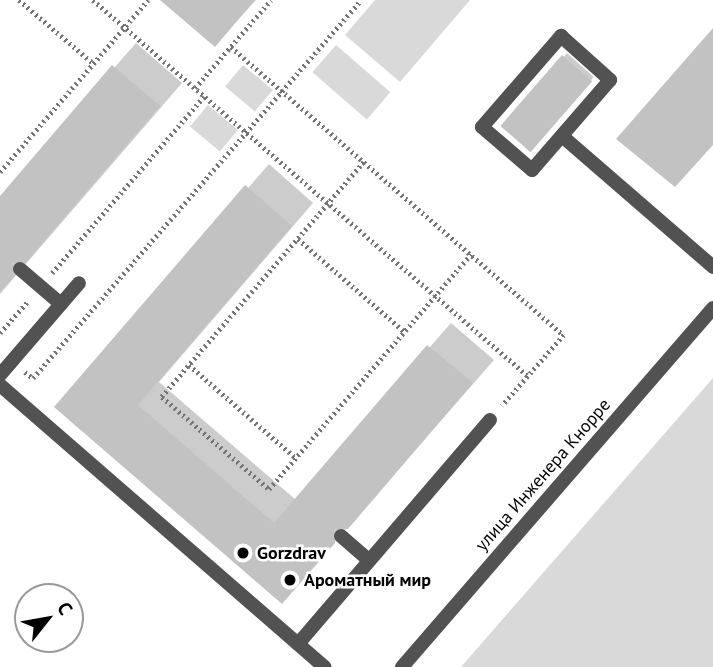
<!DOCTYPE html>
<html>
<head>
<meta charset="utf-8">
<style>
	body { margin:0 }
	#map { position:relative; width:713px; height:667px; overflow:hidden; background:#fff; font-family:"PT Sans",sans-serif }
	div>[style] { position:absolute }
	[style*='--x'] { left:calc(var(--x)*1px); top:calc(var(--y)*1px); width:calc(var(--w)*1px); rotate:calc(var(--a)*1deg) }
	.green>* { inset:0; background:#d9d9d9; transform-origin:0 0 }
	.shadow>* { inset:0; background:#0003; transform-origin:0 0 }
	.building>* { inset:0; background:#c2c2c2; transform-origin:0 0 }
	.path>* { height:4.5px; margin-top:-2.25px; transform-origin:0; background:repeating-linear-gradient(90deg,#747474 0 2px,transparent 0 5.5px) }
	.service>* { height:14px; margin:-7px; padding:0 7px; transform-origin:7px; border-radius:7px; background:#525252 }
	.minor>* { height:14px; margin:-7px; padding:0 7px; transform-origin:7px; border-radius:7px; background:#525252 }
	.dots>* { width:19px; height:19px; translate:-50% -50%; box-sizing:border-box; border:4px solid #fff; border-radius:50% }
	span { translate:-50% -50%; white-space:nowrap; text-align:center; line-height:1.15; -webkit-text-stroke:5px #fff; paint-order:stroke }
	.street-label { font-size:18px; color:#000 }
	.poi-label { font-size:18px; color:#000; font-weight:700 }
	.left { translate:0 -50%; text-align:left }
	.north { position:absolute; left:14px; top:583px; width:70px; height:70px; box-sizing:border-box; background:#fff; border:2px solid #999; border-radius:50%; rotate:59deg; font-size:19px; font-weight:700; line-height:28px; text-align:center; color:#000 }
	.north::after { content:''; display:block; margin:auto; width:24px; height:32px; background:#000; clip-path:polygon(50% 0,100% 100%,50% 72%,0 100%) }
</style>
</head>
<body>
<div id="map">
	<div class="green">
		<i style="clip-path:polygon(375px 0,470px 0,400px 82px,345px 35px)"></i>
		<i style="left:336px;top:45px;width:72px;height:36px;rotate:41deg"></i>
		<i style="left:243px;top:65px;width:39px;height:28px;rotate:40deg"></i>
		<i style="left:208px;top:105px;width:39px;height:28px;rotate:40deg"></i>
		<i style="clip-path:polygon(713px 378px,713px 667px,461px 667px)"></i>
	</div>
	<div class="shadow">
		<i style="clip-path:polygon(180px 0,256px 0,214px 45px)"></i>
		<i style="clip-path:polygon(136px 43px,182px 83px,0 294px,0 198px)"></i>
		<i style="left:567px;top:53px;width:36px;height:96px;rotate:42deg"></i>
		<i style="clip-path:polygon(269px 164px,313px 203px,159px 382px,296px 500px,451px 323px,494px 360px,282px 602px,57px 407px)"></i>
	</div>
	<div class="building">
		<i style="clip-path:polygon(160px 0,255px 0,215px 47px)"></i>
		<i style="clip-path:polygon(713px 28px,713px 145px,675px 187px,616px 139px)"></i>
		<i style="left:562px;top:55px;width:40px;height:94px;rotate:41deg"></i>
		<i style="clip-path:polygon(112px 65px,160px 106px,26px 262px,12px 263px,14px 276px,0 292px,0 196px)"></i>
		<i style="clip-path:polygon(245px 185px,292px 226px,138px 405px,274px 523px,427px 345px,473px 383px,348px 529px,334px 529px,335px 543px,282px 604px,54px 407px)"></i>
	</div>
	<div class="path">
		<i style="--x:19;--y:0;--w:97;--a:40.4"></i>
		<i style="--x:93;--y:0;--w:575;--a:40.84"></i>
		<i style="--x:231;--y:47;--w:440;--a:40.9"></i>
		<i style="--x:564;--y:335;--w:94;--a:131.1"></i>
		<i style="--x:195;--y:88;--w:116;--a:-49.2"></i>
		<i style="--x:364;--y:162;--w:310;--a:130.7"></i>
		<i style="--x:162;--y:397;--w:141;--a:40.7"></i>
		<i style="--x:269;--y:489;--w:310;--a:-49.3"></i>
		<i style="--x:0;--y:172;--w:227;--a:-49.3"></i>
		<i style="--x:298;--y:239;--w:140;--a:41"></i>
		<i style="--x:52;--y:273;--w:233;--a:-49.3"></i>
		<i style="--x:0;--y:333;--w:43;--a:-48.8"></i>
		<i style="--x:189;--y:365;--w:142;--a:41"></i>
		<i style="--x:25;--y:372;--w:10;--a:37"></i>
		<i style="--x:33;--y:378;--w:500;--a:-49.05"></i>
	</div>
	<div class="service">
		<i style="--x:561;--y:36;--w:66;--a:41.9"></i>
		<i style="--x:610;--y:80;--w:119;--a:130.9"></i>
		<i style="--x:532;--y:170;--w:66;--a:-139.3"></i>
		<i style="--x:482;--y:127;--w:121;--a:-49"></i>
		<i style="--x:562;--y:136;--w:200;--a:40.9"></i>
		<i style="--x:20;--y:269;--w:54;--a:40.5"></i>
		<i style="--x:0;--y:375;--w:121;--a:-49.3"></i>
		<i style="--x:0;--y:385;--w:430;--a:41"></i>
		<i style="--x:341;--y:536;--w:37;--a:41"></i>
		<i style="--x:298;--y:644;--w:295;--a:-49.4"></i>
	</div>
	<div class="minor">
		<i style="--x:402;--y:667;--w:475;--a:-49.1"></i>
	</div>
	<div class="dots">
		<i style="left:243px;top:553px;background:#000"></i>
		<i style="left:290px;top:580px;background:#000"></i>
	</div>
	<div class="street-label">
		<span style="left:543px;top:475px;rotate:-49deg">улица Инженера Кнорре</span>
	</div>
	<div class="poi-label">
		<span class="left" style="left:257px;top:553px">Gorzdrav</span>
		<span class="left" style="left:304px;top:580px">Ароматный мир</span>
	</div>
	<div class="north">С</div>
</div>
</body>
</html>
